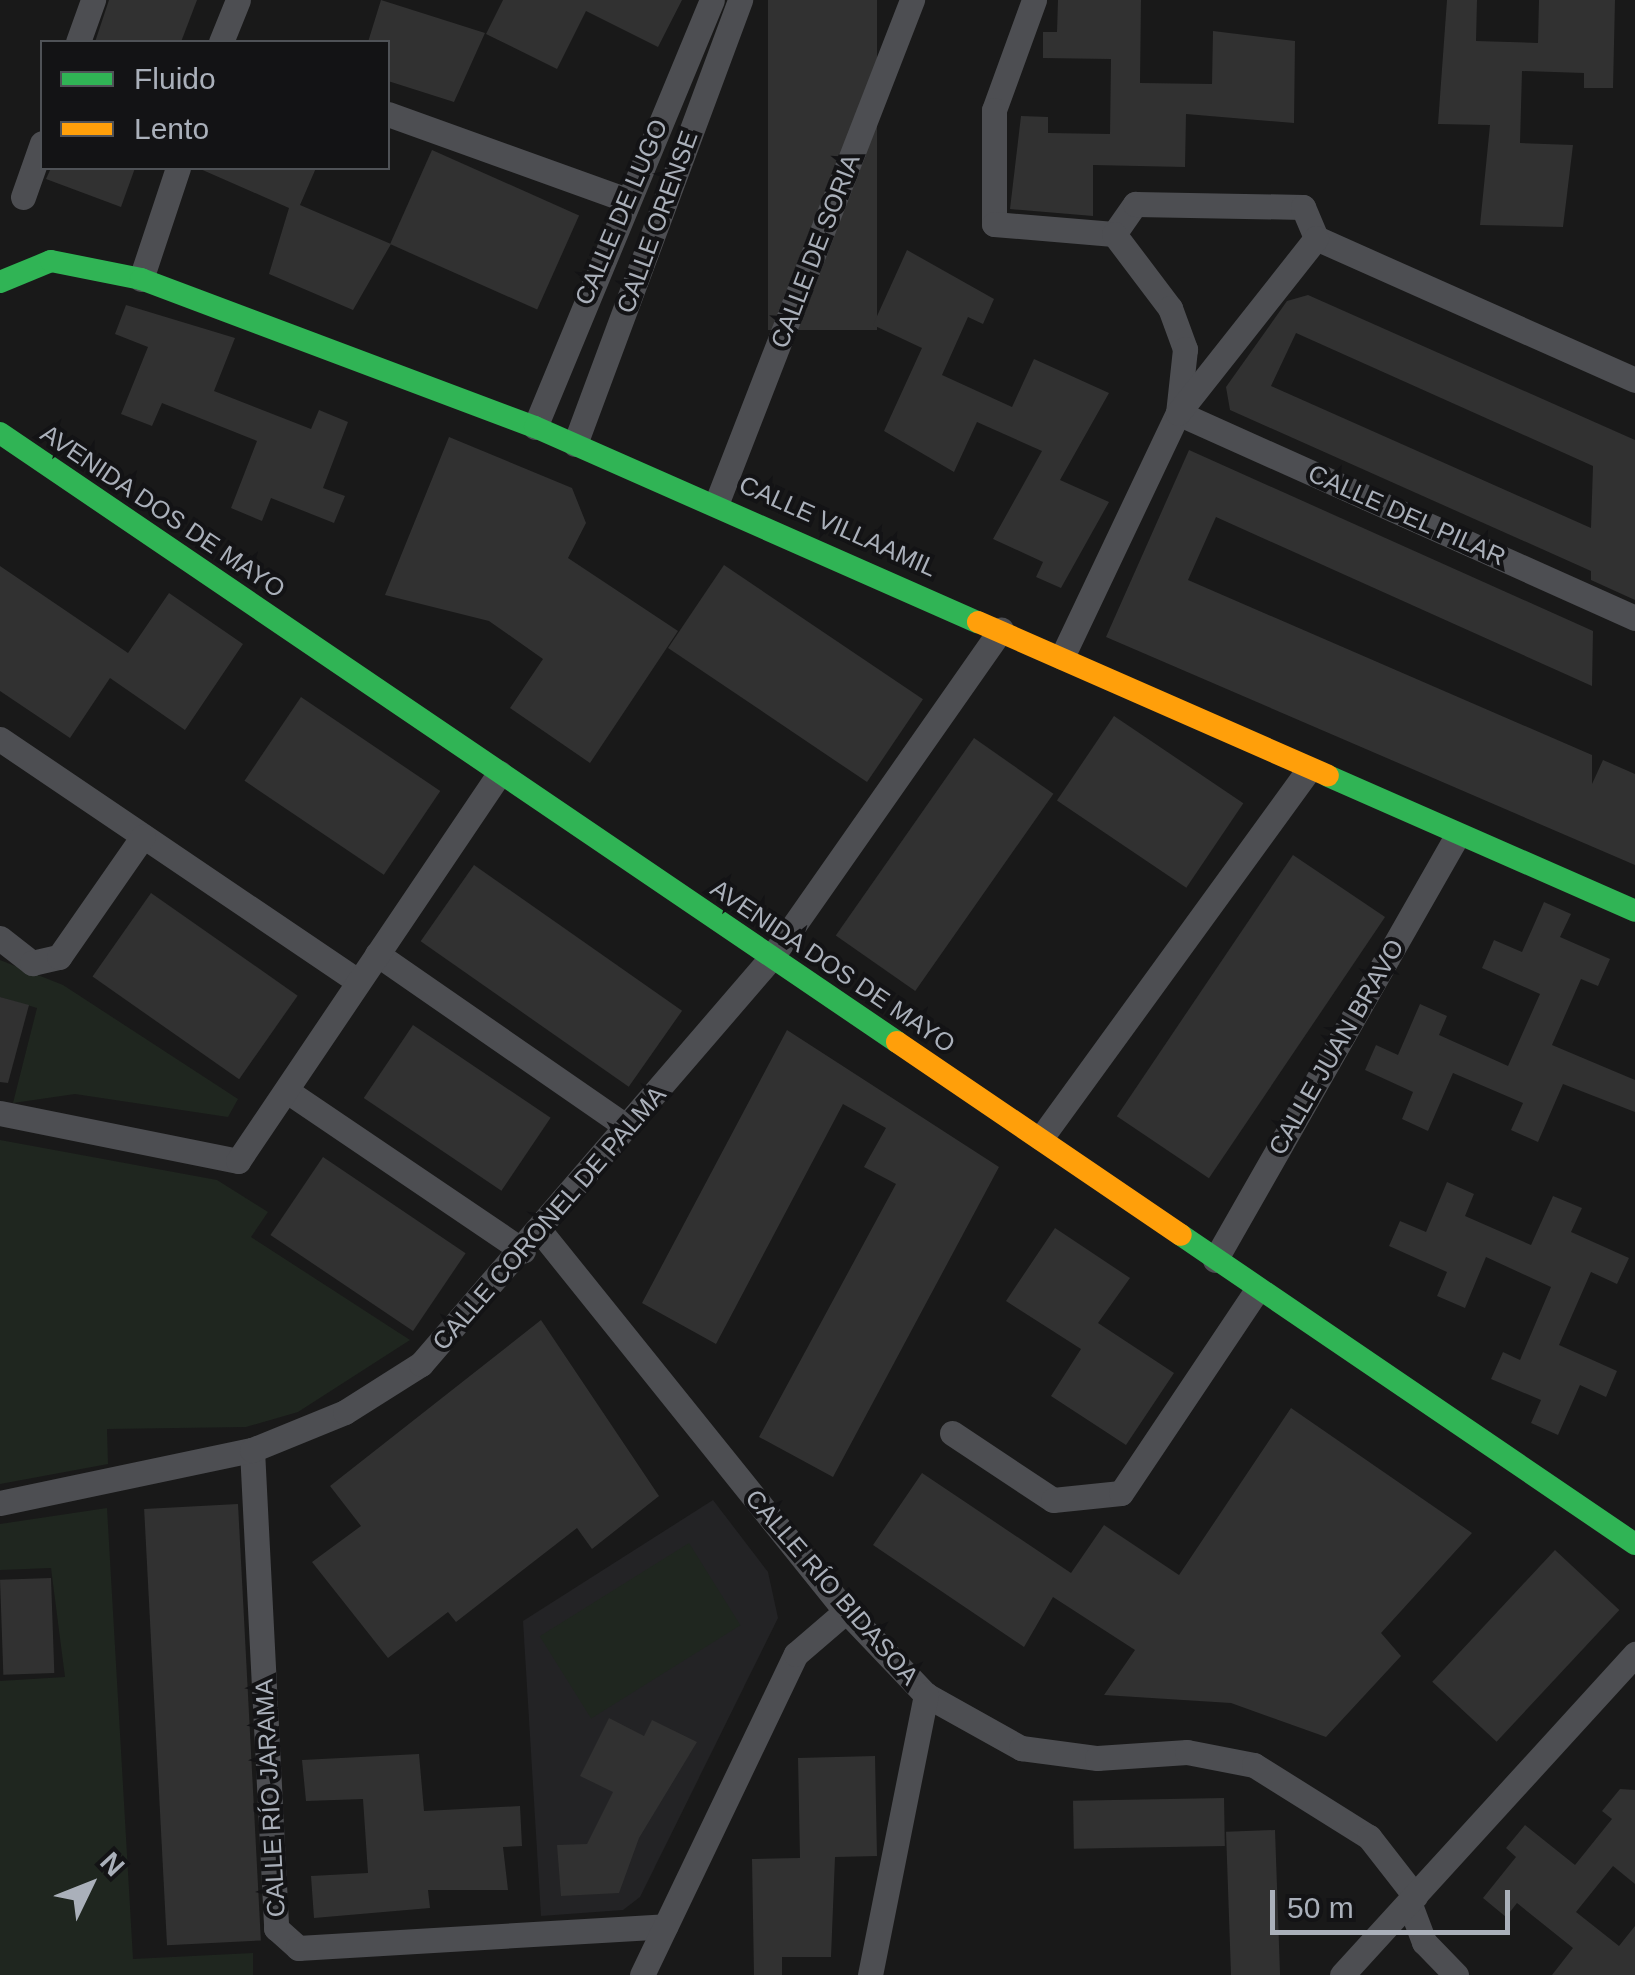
<!DOCTYPE html>
<html>
<head>
<meta charset="utf-8">
<style>
	body { margin:0 }
	#map { position:relative; width:1635px; height:1975px; overflow:hidden; background:#191919; font-family:Arial,sans-serif }
	div>[style] { position:absolute }
	[style*='--x'] { left:calc(var(--x)*1px); top:calc(var(--y)*1px); width:calc(var(--w)*1px); rotate:calc(var(--a)*1deg) }
	.built>* { inset:0; background:#232325 }
	.green>* { inset:0; background:#1f261f; transform-origin:0 0 }
	.building>* { inset:0; background:#313131; transform-origin:0 0 }
	.street>* { height:25px; margin:-12.5px; padding:0 12.5px; transform-origin:12.5px; border-radius:12.5px; background:#4d4e52 }
	.fast>* { height:22px; margin:-11px; padding:0 11px; transform-origin:11px; border-radius:11px; background:#30b455 }
	.slow>* { height:22px; margin:-11px; padding:0 11px; transform-origin:11px; border-radius:11px; background:#ff9f0a }
	span { translate:-50% -50%; white-space:nowrap; text-align:center; line-height:1.15; -webkit-text-stroke:8px #131315; paint-order:stroke }
	.street-label { font-size:25px; color:#aab0ba }
	.legend { position:absolute; left:40px; top:40px; width:350px; height:130px; box-sizing:border-box; background:#131315; border:2px solid #4f5257; margin:0; padding:12px 18px; list-style:none; font-size:30px; color:#aab0ba }
	.legend li { display:flex; align-items:center; gap:20px; height:50px }
	.legend b { width:50px; border:2px solid #4f5257 }
	.north { position:absolute; left:40px; top:1835px; width:100px; height:100px; -webkit-text-stroke:8px #131315; paint-order:stroke; rotate:47deg; font-size:28px; font-weight:700; line-height:40px; text-align:center; color:#aab0ba }
	.north::after { content:''; display:block; margin:auto; width:35px; height:45px; background:#aab0ba; clip-path:polygon(50% 0,100% 100%,50% 72%,0 100%) }
	.scale { position:absolute; left:1270px; top:1890px; width:240px; height:45px; box-sizing:border-box; border:5px solid #aab0ba; border-top:0; padding-left:12px; font-size:30px; line-height:35px; white-space:nowrap; color:#aab0ba; -webkit-text-stroke:8px #131315; paint-order:stroke }
</style>
</head>
<body>
<div id="map">
	<div class="built">
		<i style="clip-path:polygon(713px 1500px,768px 1572px,778px 1618px,640px 1897px,623px 1910px,541px 1916px,523px 1621px)"></i>
	</div>
	<div class="green">
		<i style="clip-path:polygon(0 960px,63px 985px,238px 1099px,228px 1117px,75px 1094px,13px 1103px,37px 1008px,0 997px)"></i>
		<i style="clip-path:polygon(0 1140px,217px 1180px,268px 1212px,251px 1237px,410px 1340px,298px 1412px,246px 1427px,107px 1429px,108px 1464px,0 1484px)"></i>
		<i style="clip-path:polygon(107px 1508px,133px 1959px,253px 1953px,253px 1975px,0 1975px,0 1681px,65px 1677px,51px 1568px,0 1570px,0 1524px)"></i>
		<i style="left:689px;top:1543px;width:97px;height:176px;rotate:58deg"></i>
	</div>
	<div class="building">
		<i style="clip-path:polygon(109px 0,197px 0,181px 42px,95px 42px)"></i>
		<i style="clip-path:polygon(381px 0,485px 33px,454px 102px,388px 81px,388px 42px,368px 42px)"></i>
		<i style="clip-path:polygon(503px 0,682px 0,658px 47px,586px 11px,557px 69px,486px 34px)"></i>
		<i style="left:768px;top:0;width:109px;height:330px"></i>
		<i style="clip-path:polygon(1058px 0,1141px 0,1140px 83px,1212px 84px,1213px 31px,1295px 41px,1294px 123px,1186px 114px,1185px 167px,1093px 165px,1093px 216px,1010px 209px,1021px 116px,1048px 117px,1048px 133px,1110px 134px,1111px 59px,1043px 58px,1043px 32px,1057px 32px)"></i>
		<i style="clip-path:polygon(1447px 0,1477px 0,1476px 41px,1538px 43px,1539px 0,1615px 0,1613px 88px,1584px 88px,1584px 73px,1522px 71px,1520px 143px,1573px 145px,1563px 227px,1480px 225px,1490px 125px,1438px 124px)"></i>
		<i style="left:432px;top:150px;width:161px;height:103px;rotate:24deg"></i>
		<i style="clip-path:polygon(51px 168px,135px 168px,121px 207px,46px 179px)"></i>
		<i style="clip-path:polygon(198px 168px,316px 168px,300px 205px,391px 244px,353px 310px,269px 274px,289px 208px)"></i>
		<i style="clip-path:polygon(907px 250px,994px 299px,983px 324px,968px 317px,942px 375px,1012px 407px,1034px 359px,1109px 393px,1060px 480px,1109px 502px,1061px 588px,1036px 577px,1043px 562px,993px 539px,1042px 451px,977px 422px,954px 472px,884px 431px,922px 348px,873px 325px)"></i>
		<i style="clip-path:polygon(evenodd,1308px 295px,1635px 440px,1635px 600px,1591px 580px,1591px 571px,1230px 410px,1226px 387px,1287px 301px,1308px 295px,1296px 333px,1593px 466px,1591px 528px,1271px 386px,1296px 333px)"></i>
		<i style="clip-path:polygon(126px 305px,235px 338px,214px 391px,311px 429px,319px 410px,348px 422px,323px 488px,345px 496px,334px 523px,271px 498px,262px 521px,231px 508px,257px 441px,162px 403px,152px 426px,121px 414px,148px 347px,115px 334px)"></i>
		<i style="clip-path:polygon(449px 437px,572px 488px,586px 523px,568px 558px,678px 631px,590px 763px,510px 708px,543px 659px,489px 621px,385px 595px)"></i>
		<i style="clip-path:polygon(1189px 450px,1593px 631px,1592px 686px,1216px 517px,1188px 580px,1592px 755px,1592px 784px,1603px 760px,1635px 774px,1635px 865px,1106px 637px)"></i>
		<i style="left:724px;top:565px;width:240px;height:100px;rotate:34deg"></i>
		<i style="clip-path:polygon(0 566px,128px 653px,169px 593px,243px 644px,185px 730px,110px 678px,70px 738px,0 691px)"></i>
		<i style="left:301px;top:697px;width:168px;height:101px;rotate:34deg"></i>
		<i style="left:1114px;top:716px;width:156px;height:102px;rotate:34deg"></i>
		<i style="left:974px;top:738px;width:97px;height:241px;rotate:35deg"></i>
		<i style="left:1293px;top:855px;width:111px;height:315px;rotate:34deg"></i>
		<i style="left:474px;top:865px;width:254px;height:93px;rotate:35deg"></i>
		<i style="left:151px;top:893px;width:179px;height:102px;rotate:35deg"></i>
		<i style="clip-path:polygon(1544px 902px,1571px 914px,1560px 937px,1610px 959px,1598px 986px,1581px 979px,1552px 1045px,1635px 1080px,1635px 1112px,1563px 1084px,1538px 1142px,1511px 1130px,1523px 1103px,1453px 1073px,1428px 1131px,1402px 1119px,1413px 1092px,1365px 1070px,1376px 1045px,1398px 1055px,1420px 1004px,1447px 1016px,1439px 1035px,1508px 1066px,1540px 994px,1482px 968px,1494px 940px,1522px 952px)"></i>
		<i style="clip-path:polygon(0 997px,29px 1005px,8px 1083px,0 1082px)"></i>
		<i style="left:413px;top:1025px;width:166px;height:88px;rotate:34deg"></i>
		<i style="clip-path:polygon(787px 1030px,999px 1167px,833px 1477px,759px 1437px,896px 1184px,864px 1167px,886px 1128px,843px 1104px,716px 1344px,642px 1303px)"></i>
		<i style="left:323px;top:1157px;width:172px;height:94px;rotate:34deg"></i>
		<i style="clip-path:polygon(1447px 1182px,1474px 1194px,1465px 1216px,1531px 1245px,1553px 1196px,1582px 1208px,1571px 1232px,1629px 1258px,1617px 1284px,1591px 1272px,1559px 1345px,1617px 1371px,1606px 1397px,1580px 1385px,1558px 1435px,1531px 1423px,1541px 1400px,1491px 1379px,1503px 1352px,1520px 1360px,1551px 1287px,1486px 1257px,1465px 1308px,1437px 1296px,1447px 1272px,1389px 1246px,1400px 1221px,1426px 1232px)"></i>
		<i style="clip-path:polygon(1055px 1228px,1130px 1278px,1098px 1323px,1174px 1373px,1126px 1445px,1051px 1396px,1081px 1349px,1006px 1301px)"></i>
		<i style="clip-path:polygon(541px 1320px,659px 1496px,592px 1549px,577px 1528px,456px 1622px,448px 1612px,388px 1658px,312px 1562px,361px 1526px,330px 1486px)"></i>
		<i style="clip-path:polygon(1291px 1408px,1472px 1533px,1381px 1633px,1401px 1656px,1326px 1737px,1231px 1703px,1104px 1695px,1135px 1650px,1053px 1597px,1024px 1647px,873px 1545px,922px 1473px,1071px 1573px,1104px 1525px,1179px 1575px)"></i>
		<i style="left:238px;top:1504px;width:437px;height:94px;rotate:87deg"></i>
		<i style="left:1555px;top:1550px;width:88px;height:180px;rotate:43deg"></i>
		<i style="left:51px;top:1578px;width:95px;height:51px;rotate:88deg"></i>
		<i style="clip-path:polygon(609px 1718px,644px 1736px,652px 1720px,697px 1742px,639px 1838px,619px 1893px,561px 1896px,557px 1845px,587px 1844px,613px 1792px,580px 1776px)"></i>
		<i style="clip-path:polygon(419px 1754px,424px 1811px,520px 1806px,522px 1846px,503px 1847px,508px 1890px,428px 1890px,430px 1908px,314px 1918px,311px 1876px,368px 1873px,363px 1799px,306px 1801px,302px 1760px)"></i>
		<i style="clip-path:polygon(875px 1756px,877px 1856px,835px 1857px,831px 1957px,782px 1957px,782px 1975px,754px 1975px,752px 1859px,800px 1858px,798px 1758px)"></i>
		<i style="clip-path:polygon(1620px 1789px,1635px 1790px,1635px 1884px,1613px 1866px,1576px 1912px,1619px 1946px,1635px 1926px,1635px 1975px,1552px 1975px,1573px 1948px,1517px 1903px,1506px 1917px,1483px 1898px,1516px 1857px,1506px 1848px,1525px 1825px,1575px 1865px,1612px 1819px,1602px 1811px)"></i>
		<i style="left:1224px;top:1798px;width:48px;height:151px;rotate:89deg"></i>
		<i style="left:1275px;top:1830px;width:145px;height:49px;rotate:88deg"></i>
	</div>
	<div class="street">
		<i style="--x:1034;--y:0;--w:117;--a:110"></i>
		<i style="--x:994;--y:110;--w:114;--a:90"></i>
		<i style="--x:994;--y:224;--w:120;--a:4.8"></i>
		<i style="--x:1114;--y:234;--w:37;--a:-55"></i>
		<i style="--x:1135;--y:204;--w:168;--a:1"></i>
		<i style="--x:1303;--y:207;--w:34;--a:67"></i>
		<i style="--x:78;--y:42;--w:45;--a:-70.3"></i>
		<i style="--x:221;--y:42;--w:45;--a:-68"></i>
		<i style="--x:388;--y:114;--w:251;--a:19.8"></i>
		<i style="--x:23;--y:197;--w:57;--a:-70.6"></i>
		<i style="--x:1114;--y:234;--w:93;--a:52.9"></i>
		<i style="--x:1170;--y:308;--w:44;--a:69.9"></i>
		<i style="--x:1185;--y:349;--w:64;--a:96.2"></i>
		<i style="--x:1178;--y:413;--w:501;--a:24.16"></i>
		<i style="--x:1316;--y:238;--w:349;--a:24"></i>
		<i style="--x:141;--y:279;--w:117;--a:-71.6"></i>
		<i style="--x:535;--y:427;--w:462;--a:-67.5"></i>
		<i style="--x:575;--y:444;--w:474;--a:-69.6"></i>
		<i style="--x:717;--y:502;--w:539;--a:-68.77"></i>
		<i style="--x:1062;--y:657;--w:270;--a:-64.6"></i>
		<i style="--x:1178;--y:413;--w:223;--a:-51.7"></i>
		<i style="--x:0;--y:739;--w:432;--a:34.1"></i>
		<i style="--x:0;--y:938;--w:41;--a:38"></i>
		<i style="--x:32;--y:963;--w:28;--a:-13"></i>
		<i style="--x:59;--y:957;--w:147;--a:-55.2"></i>
		<i style="--x:377;--y:954;--w:304;--a:34.7"></i>
		<i style="--x:287;--y:1091;--w:285;--a:34.1"></i>
		<i style="--x:0;--y:1113;--w:243;--a:11.4"></i>
		<i style="--x:238;--y:1161;--w:468;--a:-56"></i>
		<i style="--x:1041;--y:1138;--w:455;--a:-54"></i>
		<i style="--x:540;--y:1231;--w:488;--a:51.2"></i>
		<i style="--x:846;--y:1611;--w:116;--a:46.4"></i>
		<i style="--x:926;--y:1695;--w:109;--a:29.2"></i>
		<i style="--x:1021;--y:1748;--w:77;--a:7.5"></i>
		<i style="--x:1097;--y:1758;--w:90;--a:-3.8"></i>
		<i style="--x:1187;--y:1752;--w:68;--a:11"></i>
		<i style="--x:1254;--y:1765;--w:136;--a:32.1"></i>
		<i style="--x:1369;--y:1837;--w:75;--a:52.1"></i>
		<i style="--x:1215;--y:1260;--w:489;--a:-60.3"></i>
		<i style="--x:952;--y:1433;--w:121;--a:33.6"></i>
		<i style="--x:1053;--y:1500;--w:68;--a:-5.9"></i>
		<i style="--x:1121;--y:1493;--w:244;--a:-56.2"></i>
		<i style="--x:252;--y:1450;--w:479;--a:87.1"></i>
		<i style="--x:276;--y:1928;--w:30;--a:42"></i>
		<i style="--x:298;--y:1948;--w:368;--a:-3.4"></i>
		<i style="--x:0;--y:1503;--w:258;--a:-11.9"></i>
		<i style="--x:252;--y:1450;--w:100;--a:-22.2"></i>
		<i style="--x:345;--y:1412;--w:90;--a:-32.3"></i>
		<i style="--x:421;--y:1364;--w:536;--a:-49.24"></i>
		<i style="--x:771;--y:958;--w:401;--a:-55"></i>
		<i style="--x:1409;--y:1902;--w:43;--a:69.4"></i>
		<i style="--x:1424;--y:1942;--w:46;--a:45.9"></i>
		<i style="--x:642;--y:1975;--w:356;--a:-64.4"></i>
		<i style="--x:796;--y:1654;--w:66;--a:-40.7"></i>
		<i style="--x:870;--y:1975;--w:286;--a:-78.7"></i>
		<i style="--x:1342;--y:1975;--w:435;--a:-47.6"></i>
	</div>
	<div class="fast">
		<i style="--x:0;--y:282;--w:55;--a:-22.4"></i>
		<i style="--x:51;--y:261;--w:92;--a:11.3"></i>
		<i style="--x:141;--y:279;--w:421;--a:20.6"></i>
		<i style="--x:535;--y:427;--w:484;--a:23.8"></i>
		<i style="--x:0;--y:433;--w:1084;--a:34.17"></i>
		<i style="--x:1328;--y:776;--w:335;--a:23.7"></i>
		<i style="--x:1181;--y:1235;--w:549;--a:34.24"></i>
	</div>
	<div class="slow">
		<i style="--x:978;--y:622;--w:382;--a:23.7"></i>
		<i style="--x:897;--y:1042;--w:343;--a:34.2"></i>
	</div>
	<div class="street-label">
		<span style="left:621px;top:212px;rotate:-67deg">CALLE DE LUGO</span>
		<span style="left:657px;top:222px;rotate:-70deg">CALLE ORENSE</span>
		<span style="left:815px;top:251px;rotate:-69deg">CALLE DE SORIA</span>
		<span style="left:163px;top:511px;rotate:34deg">AVENIDA DOS DE MAYO</span>
		<span style="left:1407px;top:515px;rotate:24deg">CALLE DEL PILAR</span>
		<span style="left:838px;top:526px;rotate:24deg">CALLE VILLAAMIL</span>
		<span style="left:833px;top:966px;rotate:34deg">AVENIDA DOS DE MAYO</span>
		<span style="left:1336px;top:1047px;rotate:-60deg">CALLE JUAN BRAVO</span>
		<span style="left:549px;top:1218px;rotate:-49deg">CALLE CORONEL DE PALMA</span>
		<span style="left:832px;top:1587px;rotate:49deg">CALLE RÍO BIDASOA</span>
		<span style="left:270px;top:1798px;rotate:-93deg">CALLE RÍO JARAMA</span>
	</div>
	<ul class="legend">
	<li><b style="height:12px;background:#30b455"></b>Fluido</li>
	<li><b style="height:12px;background:#ff9f0a"></b>Lento</li>
	</ul>
	<div class="north">N</div>
	<div class="scale">50 m</div>
</div>
</body>
</html>
